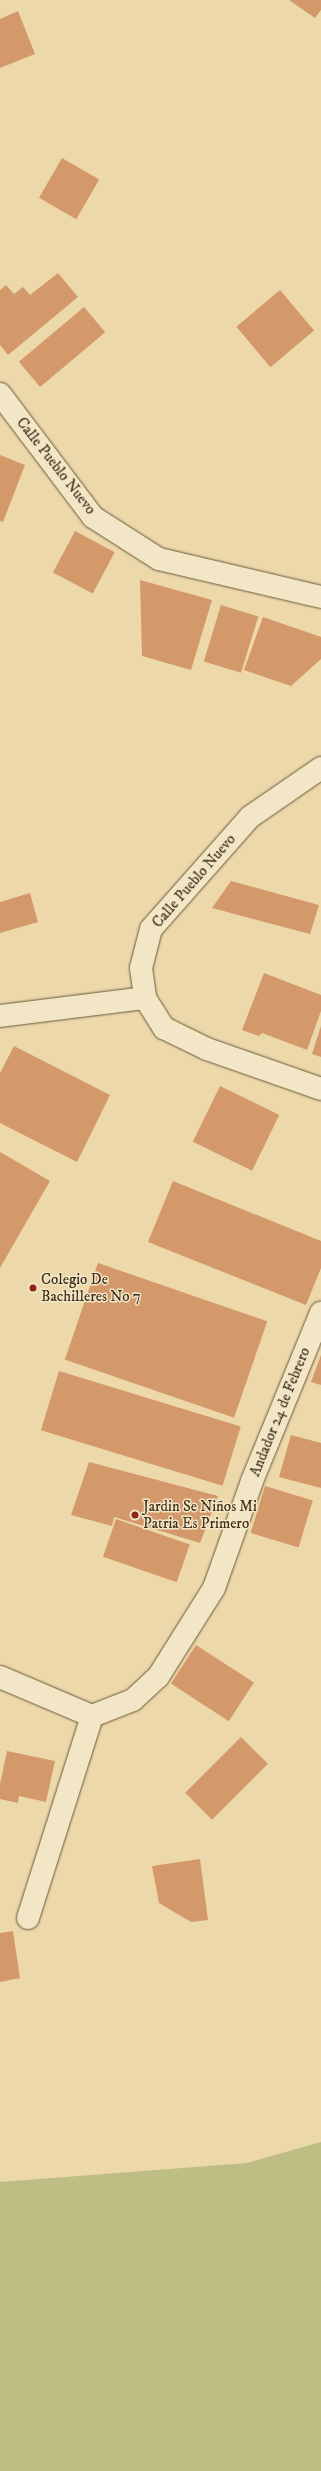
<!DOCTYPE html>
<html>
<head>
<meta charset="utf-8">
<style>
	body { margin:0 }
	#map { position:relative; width:321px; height:2471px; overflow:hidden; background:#ecd8a9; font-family:"IM FELL DW Pica",serif }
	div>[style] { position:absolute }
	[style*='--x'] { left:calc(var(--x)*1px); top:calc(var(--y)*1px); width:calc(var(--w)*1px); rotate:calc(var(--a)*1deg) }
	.green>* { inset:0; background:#bebd84 }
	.building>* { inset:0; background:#d4996b; transform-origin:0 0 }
	.roads { filter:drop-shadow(0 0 1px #6a583c) drop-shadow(0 0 1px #6a583c) }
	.minor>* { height:22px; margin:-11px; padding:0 11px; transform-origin:11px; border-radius:11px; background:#f3e6c7 }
	.dots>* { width:11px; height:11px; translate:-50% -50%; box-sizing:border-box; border:2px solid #f3e6c7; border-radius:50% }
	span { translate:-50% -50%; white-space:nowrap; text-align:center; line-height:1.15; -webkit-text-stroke:3px #f3e6c7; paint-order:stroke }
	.street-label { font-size:15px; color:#3e2d17 }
	.poi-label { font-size:15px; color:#3e2d17 }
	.left { translate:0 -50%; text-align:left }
</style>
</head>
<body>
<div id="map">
	<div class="green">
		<i style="clip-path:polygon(321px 2142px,321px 2471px,0 2471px,0 2182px,247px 2163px)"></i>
	</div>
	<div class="building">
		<i style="clip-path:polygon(289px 0,321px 0,321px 10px,315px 18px)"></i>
		<i style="clip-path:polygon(18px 11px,35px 54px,0 68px,0 19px)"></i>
		<i style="left:62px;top:158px;width:43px;height:46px;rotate:30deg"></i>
		<i style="clip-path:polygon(58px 273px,78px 297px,8px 355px,0 345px,0 290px,6px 285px,14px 294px,23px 287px,30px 295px)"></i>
		<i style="left:280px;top:290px;width:53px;height:57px;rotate:50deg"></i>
		<i style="left:84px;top:307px;width:33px;height:85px;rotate:50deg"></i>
		<i style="clip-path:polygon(0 455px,25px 465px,3px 522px,0 521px)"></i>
		<i style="left:75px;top:531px;width:45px;height:47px;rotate:28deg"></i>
		<i style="clip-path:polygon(140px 580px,212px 600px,191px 670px,142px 656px)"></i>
		<i style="left:221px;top:605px;width:39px;height:59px;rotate:17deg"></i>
		<i style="clip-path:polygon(263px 617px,321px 637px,321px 659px,291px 686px,244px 670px)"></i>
		<i style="clip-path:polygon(231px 881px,319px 905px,310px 934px,212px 908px)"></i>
		<i style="clip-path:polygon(30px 893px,38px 922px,0 933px,0 902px)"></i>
		<i style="clip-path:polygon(264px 973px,321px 995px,321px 1011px,307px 1050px,262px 1033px,259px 1036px,242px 1030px)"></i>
		<i style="clip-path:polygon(321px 1026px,321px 1057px,312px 1054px)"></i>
		<i style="clip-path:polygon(14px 1046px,110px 1095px,77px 1162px,0 1123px,0 1073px)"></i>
		<i style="left:220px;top:1086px;width:66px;height:62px;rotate:26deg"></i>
		<i style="clip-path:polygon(0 1152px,50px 1181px,0 1268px)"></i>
		<i style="clip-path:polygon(173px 1181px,321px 1241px,321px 1268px,306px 1305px,148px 1242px)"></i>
		<i style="left:98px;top:1263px;width:179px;height:102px;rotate:19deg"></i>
		<i style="clip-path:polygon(321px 1355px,321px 1385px,311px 1382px)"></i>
		<i style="left:59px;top:1371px;width:190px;height:62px;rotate:17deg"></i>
		<i style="clip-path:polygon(291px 1435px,321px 1443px,321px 1488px,279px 1477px)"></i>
		<i style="clip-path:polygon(89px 1462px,218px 1496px,200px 1543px,114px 1517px,112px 1526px,71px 1515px)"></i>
		<i style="left:265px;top:1486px;width:50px;height:49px;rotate:17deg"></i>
		<i style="left:116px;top:1519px;width:78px;height:40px;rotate:19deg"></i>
		<i style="left:196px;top:1645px;width:69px;height:46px;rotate:33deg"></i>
		<i style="left:241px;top:1737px;width:38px;height:79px;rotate:45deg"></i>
		<i style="clip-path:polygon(7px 1751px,55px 1761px,46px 1802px,19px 1796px,18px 1803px,0 1799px,0 1784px)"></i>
		<i style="clip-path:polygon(200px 1859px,208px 1920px,191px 1922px,159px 1903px,152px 1866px)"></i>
		<i style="clip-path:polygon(13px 1931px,20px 1978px,0 1982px,0 1933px)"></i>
	</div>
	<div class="roads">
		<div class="minor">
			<i style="--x:0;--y:394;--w:154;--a:52.9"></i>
			<i style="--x:93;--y:517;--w:78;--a:32.5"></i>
			<i style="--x:159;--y:559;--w:166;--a:13.2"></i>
			<i style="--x:321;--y:768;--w:86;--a:145.4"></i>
			<i style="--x:250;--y:817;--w:149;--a:131.5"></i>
			<i style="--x:151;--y:929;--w:40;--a:104.4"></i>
			<i style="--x:141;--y:968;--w:30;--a:82"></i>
			<i style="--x:145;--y:998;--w:36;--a:58"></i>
			<i style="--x:164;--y:1028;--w:48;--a:26"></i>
			<i style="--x:207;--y:1049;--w:121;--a:19.3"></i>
			<i style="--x:0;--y:1016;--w:146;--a:-7.1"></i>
			<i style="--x:0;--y:1677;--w:100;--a:23"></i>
			<i style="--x:92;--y:1716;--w:44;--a:-21.3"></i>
			<i style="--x:133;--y:1700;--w:34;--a:-43"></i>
			<i style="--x:158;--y:1677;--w:105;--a:-57.8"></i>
			<i style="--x:214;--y:1588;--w:114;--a:-70.4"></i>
			<i style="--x:252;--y:1481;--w:182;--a:-67.7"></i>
			<i style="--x:28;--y:1918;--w:212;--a:-72.4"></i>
		</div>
	</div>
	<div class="dots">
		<i style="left:33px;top:1288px;background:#8f2418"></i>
		<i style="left:135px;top:1515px;background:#8f2418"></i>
	</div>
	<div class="street-label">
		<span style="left:56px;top:466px;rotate:52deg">Calle Pueblo Nuevo</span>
		<span style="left:194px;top:881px;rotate:-49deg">Calle Pueblo Nuevo</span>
		<span style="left:280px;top:1412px;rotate:-68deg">Andador 24 de Febrero</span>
	</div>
	<div class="poi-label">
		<span class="left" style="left:41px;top:1288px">Colegio De<br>Bachilleres No 7</span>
		<span class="left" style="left:143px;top:1515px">Jardin Se Niños Mi<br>Patria Es Primero</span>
	</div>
</div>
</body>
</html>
